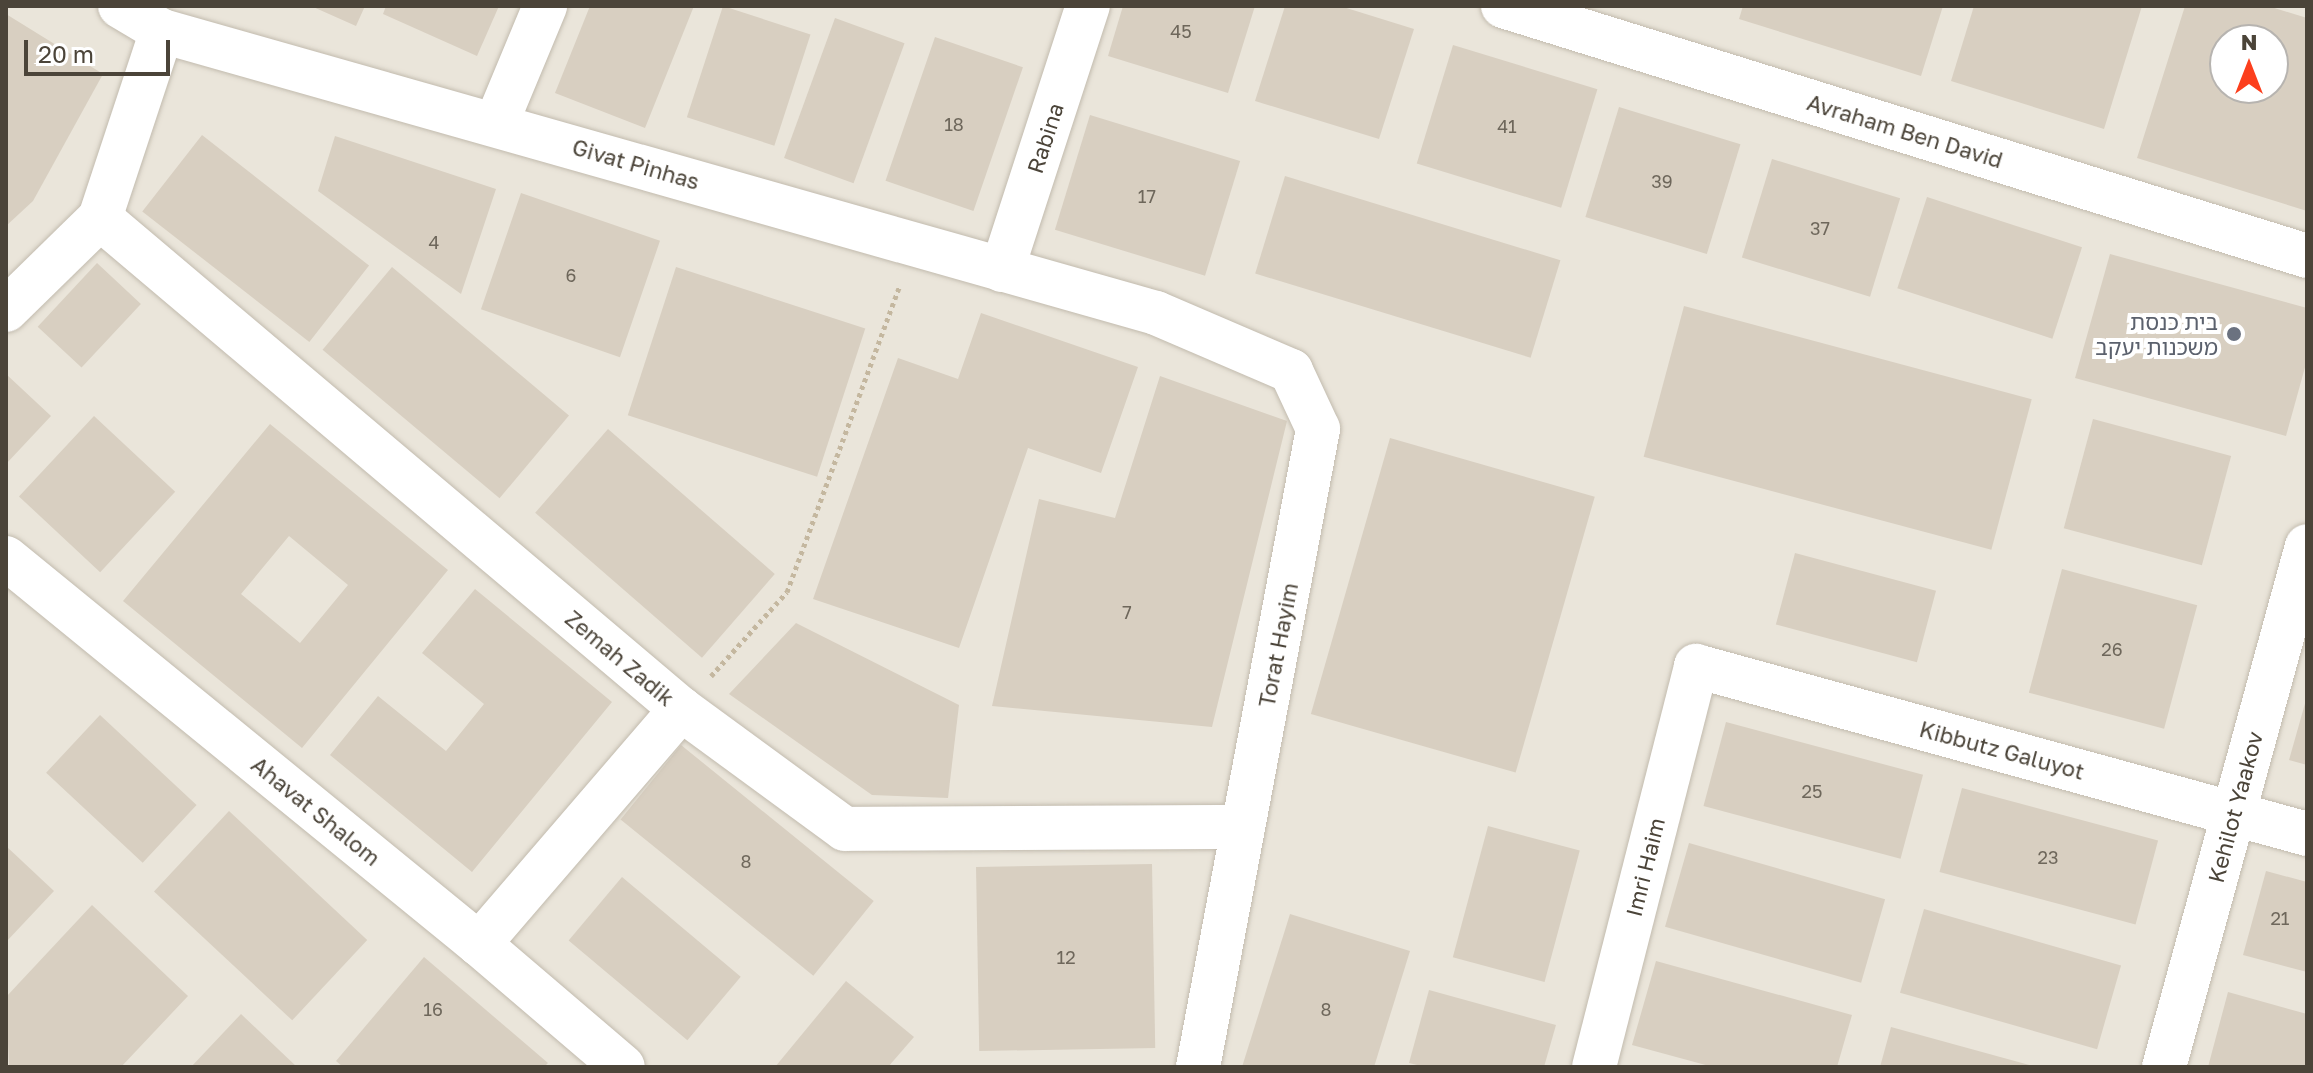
<!DOCTYPE html>
<html>
<head>
<meta charset="utf-8">
<style>
	body { margin:0 }
	#map { position:relative; width:2313px; height:1073px; overflow:hidden; background:#f6f3ec; font-family:"Golos Text","Noto Sans Hebrew",sans-serif }
	div>[style] { position:absolute }
	[style*='--x'] { left:calc(var(--x)*1px); top:calc(var(--y)*1px); width:calc(var(--w)*1px); rotate:calc(var(--a)*1deg) }
	.residential>* { inset:0; background:#eae5da }
	.building>* { inset:0; background:#d8cfc1; transform-origin:0 0 }
	.path>* { height:5px; margin-top:-2.5px; transform-origin:0; background:repeating-linear-gradient(90deg,#c4b79f 0 4px,transparent 0 8px) }
	.roads { filter:drop-shadow(0 0 2px #c2bbae) drop-shadow(0 0 2px #c2bbae) }
	.minor>* { height:44px; margin:-22px; padding:0 22px; transform-origin:22px; border-radius:22px; background:#fff }
	.dots>* { width:22px; height:22px; translate:-50% -50%; box-sizing:border-box; border:4px solid #fff; border-radius:50% }
	span { translate:-50% -50%; white-space:nowrap; text-align:center; line-height:1.15; -webkit-text-stroke:8px #fff; paint-order:stroke }
	.number-label { font-size:18px; color:#6e675b }
	.number-label span { -webkit-text-stroke-width:0 }
	.street-label { font-size:22px; color:#4b4439 }
	.worship-label { font-size:22px; color:#5b616d }
	.right { translate:-100% -50%; text-align:right }
	.frame { position:absolute; inset:0; border:8px solid #4b4439; pointer-events:none }
	.north { position:absolute; left:2209px; top:24px; width:80px; height:80px; box-sizing:border-box; background:#fff; border:2px solid #b7b4b0; border-radius:50%; rotate:0deg; font-size:22px; font-weight:700; line-height:32px; text-align:center; color:#4b4439 }
	.north::after { content:''; display:block; margin:auto; width:28px; height:36px; background:#fc3f1d; clip-path:polygon(50% 0,100% 100%,50% 72%,0 100%) }
	.scale { position:absolute; left:24px; top:40px; width:146px; height:36px; box-sizing:border-box; border:4px solid #4b4439; border-top:0; padding-left:10px; font-size:24px; line-height:28px; white-space:nowrap; color:#4b4439; -webkit-text-stroke:6px #fff; paint-order:stroke }
</style>
</head>
<body>
<div id="map">
	<div class="residential">
		<i style="clip-path:polygon(evenodd,6px 6px,2307px 6px,2307px 1067px,6px 1067px,6px 6px,2225px 40px,2273px 40px,2273px 88px,2225px 88px,2225px 40px)"></i>
	</div>
	<div class="building">
		<i style="clip-path:polygon(311px 6px,365px 6px,356px 26px)"></i>
		<i style="clip-path:polygon(386px 6px,499px 6px,477px 56px,383px 14px)"></i>
		<i style="clip-path:polygon(590px 6px,694px 6px,645px 128px,555px 93px)"></i>
		<i style="left:723px;top:6px;width:92px;height:117px;rotate:18deg"></i>
		<i style="clip-path:polygon(1123px 6px,1255px 6px,1228px 93px,1108px 56px)"></i>
		<i style="clip-path:polygon(1285px 6px,1340px 6px,1414px 29px,1379px 139px,1255px 101px)"></i>
		<i style="clip-path:polygon(1743px 6px,1943px 6px,1921px 76px,1739px 19px)"></i>
		<i style="clip-path:polygon(1974px 6px,2142px 6px,2104px 129px,1951px 81px)"></i>
		<i style="clip-path:polygon(evenodd,2185px 6px,2268px 6px,2307px 18px,2307px 211px,2137px 158px,2185px 6px,2225px 40px,2273px 40px,2273px 88px,2225px 88px,2225px 40px)"></i>
		<i style="clip-path:polygon(6px 14px,103px 74px,33px 201px,6px 226px)"></i>
		<i style="left:835px;top:18px;width:74px;height:149px;rotate:20deg"></i>
		<i style="left:935px;top:37px;width:93px;height:152px;rotate:19deg"></i>
		<i style="left:1453px;top:45px;width:151px;height:124px;rotate:17deg"></i>
		<i style="left:1619px;top:107px;width:127px;height:115px;rotate:17deg"></i>
		<i style="left:1090px;top:115px;width:157px;height:120px;rotate:17deg"></i>
		<i style="left:202px;top:135px;width:212px;height:97px;rotate:38deg"></i>
		<i style="clip-path:polygon(335px 136px,496px 189px,461px 294px,318px 191px)"></i>
		<i style="left:1772px;top:159px;width:134px;height:103px;rotate:17deg"></i>
		<i style="left:1285px;top:176px;width:288px;height:102px;rotate:17deg"></i>
		<i style="left:521px;top:193px;width:147px;height:123px;rotate:19deg"></i>
		<i style="left:1927px;top:197px;width:163px;height:96px;rotate:18deg"></i>
		<i style="clip-path:polygon(2110px 254px,2307px 308px,2307px 360px,2286px 436px,2075px 378px)"></i>
		<i style="left:97px;top:263px;width:60px;height:87px;rotate:43deg"></i>
		<i style="left:392px;top:267px;width:231px;height:108px;rotate:40deg"></i>
		<i style="left:676px;top:267px;width:199px;height:156px;rotate:18deg"></i>
		<i style="left:1684px;top:306px;width:360px;height:156px;rotate:15deg"></i>
		<i style="clip-path:polygon(981px 313px,1138px 367px,1101px 473px,1028px 448px,959px 648px,813px 599px,898px 358px,958px 379px)"></i>
		<i style="clip-path:polygon(6px 374px,51px 416px,6px 464px)"></i>
		<i style="clip-path:polygon(1160px 376px,1287px 421px,1212px 727px,992px 706px,1039px 499px,1115px 518px)"></i>
		<i style="left:94px;top:416px;width:111px;height:110px;rotate:43deg"></i>
		<i style="left:2093px;top:419px;width:143px;height:113px;rotate:15deg"></i>
		<i style="clip-path:polygon(evenodd,270px 424px,448px 570px,302px 748px,123px 601px,270px 424px,289px 536px,348px 585px,300px 643px,241px 594px,289px 536px)"></i>
		<i style="left:608px;top:429px;width:221px;height:111px;rotate:41deg"></i>
		<i style="left:1390px;top:438px;width:213px;height:287px;rotate:16deg"></i>
		<i style="left:1795px;top:553px;width:146px;height:74px;rotate:15deg"></i>
		<i style="left:2062px;top:569px;width:140px;height:128px;rotate:15deg"></i>
		<i style="clip-path:polygon(475px 589px,612px 702px,472px 872px,330px 755px,378px 696px,446px 751px,484px 704px,422px 653px)"></i>
		<i style="clip-path:polygon(796px 623px,959px 705px,948px 798px,872px 795px,729px 694px)"></i>
		<i style="clip-path:polygon(2306px 700px,2307px 700px,2307px 765px,2289px 760px)"></i>
		<i style="left:100px;top:715px;width:132px;height:79px;rotate:43deg"></i>
		<i style="left:1726px;top:722px;width:204px;height:87px;rotate:15deg"></i>
		<i style="left:681px;top:745px;width:248px;height:96px;rotate:39deg"></i>
		<i style="left:1962px;top:788px;width:203px;height:87px;rotate:15deg"></i>
		<i style="left:229px;top:811px;width:189px;height:110px;rotate:43deg"></i>
		<i style="left:1488px;top:826px;width:95px;height:136px;rotate:15deg"></i>
		<i style="left:1689px;top:843px;width:204px;height:87px;rotate:16deg"></i>
		<i style="clip-path:polygon(6px 846px,54px 891px,6px 942px)"></i>
		<i style="left:1152px;top:864px;width:184px;height:176px;rotate:89deg"></i>
		<i style="clip-path:polygon(2266px 871px,2307px 882px,2307px 972px,2243px 955px)"></i>
		<i style="left:622px;top:877px;width:155px;height:83px;rotate:40deg"></i>
		<i style="clip-path:polygon(92px 905px,188px 996px,121px 1067px,9px 1067px,6px 997px)"></i>
		<i style="left:1924px;top:909px;width:205px;height:87px;rotate:16deg"></i>
		<i style="clip-path:polygon(1290px 914px,1410px 951px,1374px 1067px,1242px 1067px)"></i>
		<i style="clip-path:polygon(424px 957px,548px 1063px,544px 1067px,343px 1067px,336px 1061px)"></i>
		<i style="clip-path:polygon(1656px 961px,1852px 1015px,1837px 1067px,1713px 1067px,1632px 1045px)"></i>
		<i style="clip-path:polygon(846px 981px,914px 1037px,888px 1067px,775px 1067px)"></i>
		<i style="clip-path:polygon(1429px 990px,1556px 1025px,1544px 1067px,1425px 1067px,1409px 1063px)"></i>
		<i style="clip-path:polygon(2228px 992px,2307px 1014px,2307px 1067px,2208px 1067px)"></i>
		<i style="clip-path:polygon(241px 1014px,297px 1067px,191px 1067px)"></i>
		<i style="clip-path:polygon(1891px 1027px,2033px 1066px,2033px 1067px,1880px 1067px)"></i>
	</div>
	<div class="path">
		<i style="--x:711;--y:676;--w:113;--a:-47.9"></i>
		<i style="--x:787;--y:592;--w:325;--a:-69.8"></i>
	</div>
	<div class="roads">
		<div class="minor">
			<i style="--x:120;--y:6;--w:49;--a:30.8"></i>
			<i style="--x:162;--y:31;--w:1033;--a:15.84"></i>
			<i style="--x:1156;--y:313;--w:147;--a:23.2"></i>
			<i style="--x:1291;--y:371;--w:64;--a:65"></i>
			<i style="--x:1318;--y:429;--w:649;--a:100.65"></i>
			<i style="--x:1503;--y:6;--w:842;--a:17.27"></i>
			<i style="--x:496;--y:124;--w:128;--a:-67.4"></i>
			<i style="--x:100;--y:218;--w:761;--a:40.2"></i>
			<i style="--x:681;--y:709;--w:203;--a:36.2"></i>
			<i style="--x:845;--y:829;--w:398;--a:-0.3"></i>
			<i style="--x:1002;--y:270;--w:278;--a:-72"></i>
			<i style="--x:6;--y:310;--w:132;--a:-44.4"></i>
			<i style="--x:100;--y:218;--w:197;--a:-71.7"></i>
			<i style="--x:6;--y:558;--w:611;--a:39.22"></i>
			<i style="--x:479;--y:944;--w:189;--a:40.5"></i>
			<i style="--x:479;--y:944;--w:310;--a:-49.3"></i>
			<i style="--x:1594;--y:1067;--w:414;--a:-75.7"></i>
			<i style="--x:1696;--y:666;--w:634;--a:15.37"></i>
			<i style="--x:2164;--y:1067;--w:540;--a:-74.65"></i>
		</div>
	</div>
	<div class="dots">
		<i style="left:2234px;top:334px;background:#6b7280"></i>
	</div>
	<div class="number-label">
		<span style="left:1181px;top:31px">45</span>
		<span style="left:954px;top:124px">18</span>
		<span style="left:1507px;top:126px">41</span>
		<span style="left:1662px;top:181px">39</span>
		<span style="left:1147px;top:196px">17</span>
		<span style="left:1820px;top:228px">37</span>
		<span style="left:434px;top:242px">4</span>
		<span style="left:571px;top:275px">6</span>
		<span style="left:1127px;top:612px">7</span>
		<span style="left:2112px;top:649px">26</span>
		<span style="left:1812px;top:791px">25</span>
		<span style="left:2048px;top:857px">23</span>
		<span style="left:746px;top:861px">8</span>
		<span style="left:2280px;top:918px">21</span>
		<span style="left:1066px;top:957px">12</span>
		<span style="left:433px;top:1009px">16</span>
		<span style="left:1326px;top:1009px">8</span>
	</div>
	<div class="street-label">
		<span style="left:1905px;top:131px;rotate:17deg">Avraham Ben David</span>
		<span style="left:1045px;top:138px;rotate:-72deg">Rabina</span>
		<span style="left:636px;top:164px;rotate:16deg">Givat Pinhas</span>
		<span style="left:1278px;top:645px;rotate:-79deg">Torat Hayim</span>
		<span style="left:620px;top:658px;rotate:40deg">Zemah Zadik</span>
		<span style="left:2002px;top:750px;rotate:15deg">Kibbutz Galuyot</span>
		<span style="left:2235px;top:807px;rotate:-75deg">Kehilot Yaakov</span>
		<span style="left:316px;top:811px;rotate:39deg">Ahavat Shalom</span>
		<span style="left:1645px;top:867px;rotate:-76deg">Imri Haim</span>
	</div>
	<div class="worship-label">
		<span class="right" style="left:2218px;top:334px">בית כנסת<br>משכנות יעקב</span>
	</div>
	<div class="frame"></div>
	<div class="north">N</div>
	<div class="scale">20 m</div>
</div>
</body>
</html>
